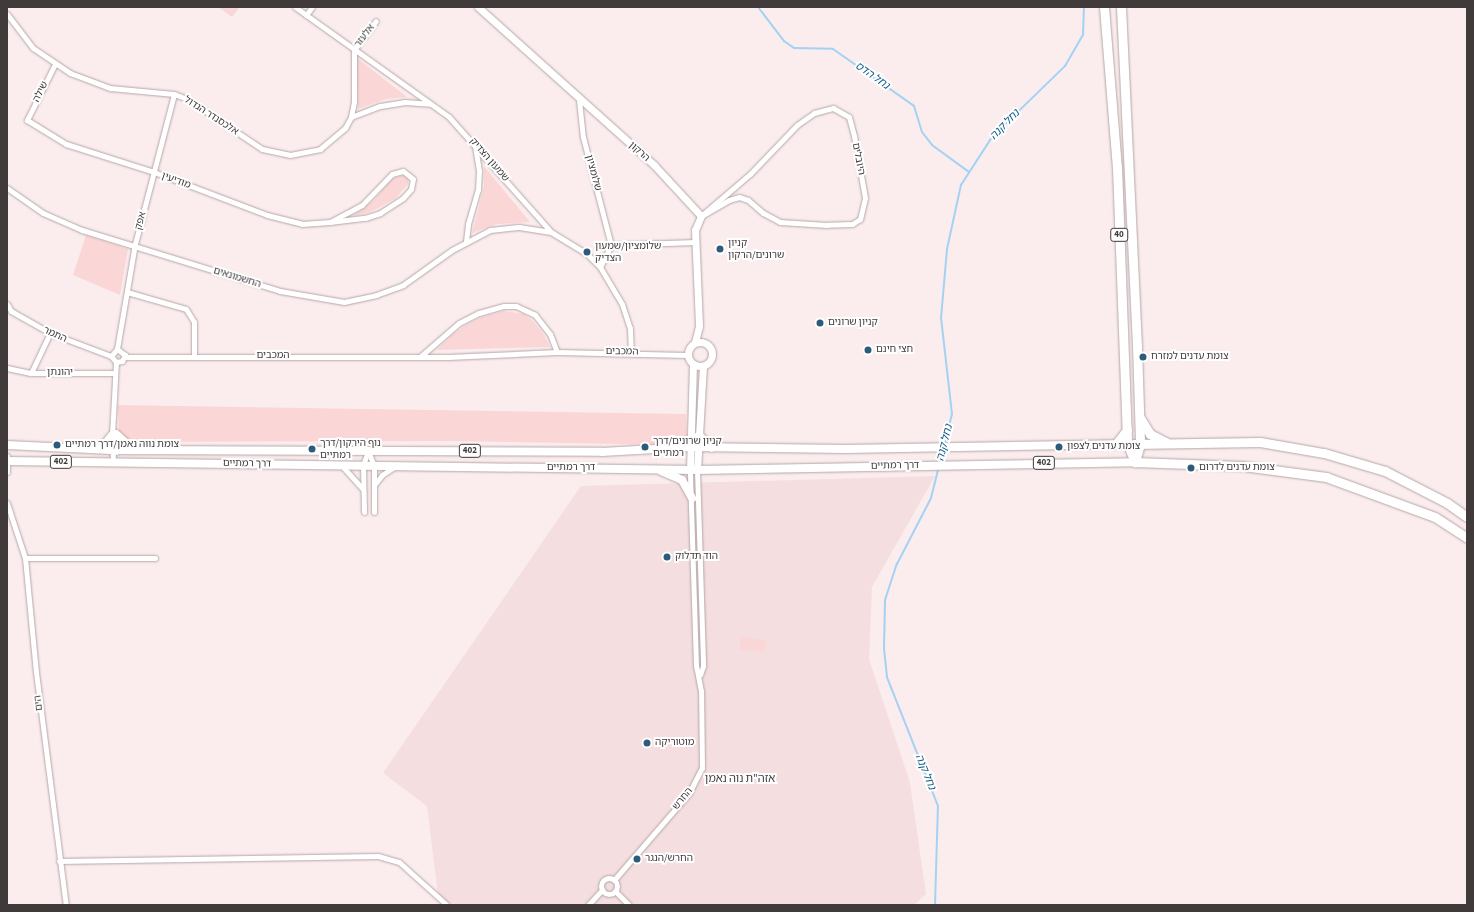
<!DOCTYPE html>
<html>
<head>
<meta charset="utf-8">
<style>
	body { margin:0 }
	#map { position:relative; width:1474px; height:912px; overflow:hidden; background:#fbeded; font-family:"Source Sans 3","Noto Sans Hebrew",sans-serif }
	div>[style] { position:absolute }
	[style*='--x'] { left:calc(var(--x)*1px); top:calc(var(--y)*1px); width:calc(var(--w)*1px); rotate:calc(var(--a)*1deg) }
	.built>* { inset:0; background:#f4dedf }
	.green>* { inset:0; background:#fbd6d7; transform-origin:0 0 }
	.stream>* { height:2px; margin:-1px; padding:0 1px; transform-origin:1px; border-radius:1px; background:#a4d2f4 }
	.roads { filter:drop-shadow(0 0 1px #b5a7a8) drop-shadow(0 0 1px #b5a7a8) }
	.street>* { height:5px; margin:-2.5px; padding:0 2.5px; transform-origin:2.5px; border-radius:2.5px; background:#fff }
	.street>.ring { margin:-2.5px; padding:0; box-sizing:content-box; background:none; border:5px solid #fff; border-radius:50% }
	.secondary>* { height:7px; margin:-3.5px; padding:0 3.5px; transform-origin:3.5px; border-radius:3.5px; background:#fff }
	.secondary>.ring { margin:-3.5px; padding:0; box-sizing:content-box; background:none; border:7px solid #fff; border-radius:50% }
	.primary>* { height:8px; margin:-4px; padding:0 4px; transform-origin:4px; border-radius:4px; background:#fff }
	.highway>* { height:9px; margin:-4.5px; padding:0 4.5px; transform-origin:4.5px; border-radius:4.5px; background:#fff }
	.dots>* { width:11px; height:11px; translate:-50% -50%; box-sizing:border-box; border:2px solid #fefefe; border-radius:50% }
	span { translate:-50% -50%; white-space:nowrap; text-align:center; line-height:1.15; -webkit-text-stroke:4px #fefefe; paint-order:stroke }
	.shield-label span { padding:1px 3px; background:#fefefe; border:1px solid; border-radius:3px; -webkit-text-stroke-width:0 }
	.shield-label { font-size:9px; color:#403a3b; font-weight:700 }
	.street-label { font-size:10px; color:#403a3b }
	.poi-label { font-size:10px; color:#403a3b }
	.left { translate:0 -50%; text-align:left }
	.water-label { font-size:11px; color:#125d88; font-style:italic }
	.neighbourhood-label { font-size:11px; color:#403a3b }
	.frame { position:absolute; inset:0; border:8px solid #403a3b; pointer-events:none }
</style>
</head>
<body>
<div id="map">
	<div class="built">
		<i style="clip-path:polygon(935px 476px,872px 587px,869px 659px,910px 783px,926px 894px,914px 905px,442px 905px,439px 903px,427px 806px,383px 773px,581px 486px)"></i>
	</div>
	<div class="green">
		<i style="clip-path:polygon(218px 7px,240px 7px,232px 17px)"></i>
		<i style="clip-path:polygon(357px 58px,407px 97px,386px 99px,358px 109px)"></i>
		<i style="clip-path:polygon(484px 166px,530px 222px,497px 224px,472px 233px,484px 187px)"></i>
		<i style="clip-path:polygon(404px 175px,408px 178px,408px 184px,395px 199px,370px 212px,353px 216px,374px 200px,392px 179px)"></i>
		<i style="clip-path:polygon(86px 235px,128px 249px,120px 295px,73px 275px)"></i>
		<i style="clip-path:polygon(504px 311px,524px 314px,533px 321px,543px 333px,550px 347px,437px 350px,453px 334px,466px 325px,482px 317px)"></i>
		<i style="clip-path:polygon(118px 405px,686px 414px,687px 435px,684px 442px,677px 445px,456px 441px,119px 442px)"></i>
		<i style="left:741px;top:637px;width:25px;height:12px;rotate:7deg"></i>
	</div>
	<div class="stream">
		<i style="--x:758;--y:7;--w:43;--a:52.6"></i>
		<i style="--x:784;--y:41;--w:12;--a:35"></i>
		<i style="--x:794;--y:48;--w:39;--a:1"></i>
		<i style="--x:833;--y:49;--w:99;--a:35.1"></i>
		<i style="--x:914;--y:106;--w:27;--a:73"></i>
		<i style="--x:922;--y:132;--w:16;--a:52"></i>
		<i style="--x:932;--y:145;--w:46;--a:36.1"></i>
		<i style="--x:944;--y:446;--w:33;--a:-76"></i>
		<i style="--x:952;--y:414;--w:97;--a:-96.5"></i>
		<i style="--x:941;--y:318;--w:69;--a:-85"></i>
		<i style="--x:947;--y:249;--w:66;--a:-77.7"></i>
		<i style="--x:961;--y:185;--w:57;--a:-57.1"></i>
		<i style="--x:992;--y:137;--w:102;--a:-44.2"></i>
		<i style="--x:1065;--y:66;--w:36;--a:-60"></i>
		<i style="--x:1083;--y:35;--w:28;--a:-88"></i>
		<i style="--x:940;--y:463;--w:13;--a:-77"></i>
		<i style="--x:935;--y:905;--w:99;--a:-88.3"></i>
		<i style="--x:938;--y:806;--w:139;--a:-111.6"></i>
		<i style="--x:887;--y:677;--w:28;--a:-96"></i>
		<i style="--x:884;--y:649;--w:49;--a:-88.8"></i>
		<i style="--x:885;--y:600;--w:38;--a:-72"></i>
		<i style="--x:897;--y:564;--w:74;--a:-62.7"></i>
		<i style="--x:931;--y:498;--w:32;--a:-76"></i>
	</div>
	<div class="roads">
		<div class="street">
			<i style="--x:295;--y:7;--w:189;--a:35.5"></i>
			<i style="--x:449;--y:117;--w:154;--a:48.4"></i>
			<i style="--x:551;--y:232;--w:42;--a:31.4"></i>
			<i style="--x:587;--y:254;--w:18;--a:45"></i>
			<i style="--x:600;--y:267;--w:43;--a:59.3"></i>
			<i style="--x:622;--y:304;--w:25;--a:72"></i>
			<i style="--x:630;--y:328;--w:24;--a:88"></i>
			<i style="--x:7;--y:14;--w:43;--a:52.6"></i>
			<i style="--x:33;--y:48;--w:45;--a:34"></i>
			<i style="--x:70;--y:73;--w:43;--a:20.6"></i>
			<i style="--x:110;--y:88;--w:64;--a:5.4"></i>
			<i style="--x:174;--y:94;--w:14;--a:21"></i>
			<i style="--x:187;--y:99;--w:90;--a:33.7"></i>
			<i style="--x:262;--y:149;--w:29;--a:12"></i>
			<i style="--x:290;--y:155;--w:31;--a:-11"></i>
			<i style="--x:320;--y:149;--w:33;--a:-40"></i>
			<i style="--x:345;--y:128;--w:13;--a:-61"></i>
			<i style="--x:351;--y:117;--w:15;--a:-79"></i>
			<i style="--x:354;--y:102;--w:52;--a:-90"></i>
			<i style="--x:354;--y:50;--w:36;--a:-53"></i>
			<i style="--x:306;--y:15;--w:10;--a:-53"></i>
			<i style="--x:55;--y:64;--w:63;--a:116.6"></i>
			<i style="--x:27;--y:120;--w:46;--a:31.6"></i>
			<i style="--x:66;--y:144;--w:92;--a:17.7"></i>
			<i style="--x:154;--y:172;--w:121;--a:20.8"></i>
			<i style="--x:267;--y:215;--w:36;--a:14"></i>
			<i style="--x:302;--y:224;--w:28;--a:-4"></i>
			<i style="--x:330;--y:222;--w:35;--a:-7"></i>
			<i style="--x:365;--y:218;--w:16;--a:-18"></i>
			<i style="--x:380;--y:213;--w:27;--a:-33"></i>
			<i style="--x:403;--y:198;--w:12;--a:-48"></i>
			<i style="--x:411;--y:189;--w:10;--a:-79"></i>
			<i style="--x:413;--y:179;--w:13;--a:-141"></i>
			<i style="--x:403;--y:171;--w:11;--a:165"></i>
			<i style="--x:392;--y:174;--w:43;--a:134.1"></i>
			<i style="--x:362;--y:205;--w:36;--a:152"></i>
			<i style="--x:579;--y:100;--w:37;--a:84"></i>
			<i style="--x:583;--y:137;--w:112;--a:75.5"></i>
			<i style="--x:833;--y:108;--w:18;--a:29"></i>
			<i style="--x:849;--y:117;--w:20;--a:75"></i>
			<i style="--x:854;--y:136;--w:63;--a:79.9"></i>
			<i style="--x:865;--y:198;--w:22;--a:103"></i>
			<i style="--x:860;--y:219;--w:9;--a:148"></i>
			<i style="--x:852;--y:224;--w:25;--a:178"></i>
			<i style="--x:827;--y:225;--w:47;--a:-176.3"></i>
			<i style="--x:780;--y:222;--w:19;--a:-152"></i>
			<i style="--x:763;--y:213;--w:20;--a:-139"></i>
			<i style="--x:748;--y:200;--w:9;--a:-162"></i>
			<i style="--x:739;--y:197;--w:10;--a:163"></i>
			<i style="--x:729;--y:200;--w:32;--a:150"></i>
			<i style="--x:701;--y:216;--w:65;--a:-40.6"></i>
			<i style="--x:750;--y:174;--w:68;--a:-46.2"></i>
			<i style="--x:797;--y:125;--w:21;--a:-35"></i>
			<i style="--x:814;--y:113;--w:20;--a:-15"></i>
			<i style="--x:351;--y:117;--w:31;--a:-21"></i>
			<i style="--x:380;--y:106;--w:24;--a:-9"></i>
			<i style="--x:404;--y:102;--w:26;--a:4"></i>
			<i style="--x:7;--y:188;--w:44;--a:34.8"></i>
			<i style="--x:43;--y:213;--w:43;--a:23.6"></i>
			<i style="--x:82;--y:230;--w:207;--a:17.1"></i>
			<i style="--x:280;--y:291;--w:65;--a:9.8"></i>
			<i style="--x:344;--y:302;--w:33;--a:-12"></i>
			<i style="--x:376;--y:295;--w:29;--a:-20"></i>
			<i style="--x:403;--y:285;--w:60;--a:-35.5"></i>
			<i style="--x:452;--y:250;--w:43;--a:-27.8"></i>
			<i style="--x:490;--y:230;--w:29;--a:-6"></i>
			<i style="--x:519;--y:227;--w:32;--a:9"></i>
			<i style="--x:466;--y:241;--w:17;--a:-83"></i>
			<i style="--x:468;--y:224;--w:35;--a:-74"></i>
			<i style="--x:478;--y:190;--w:19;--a:-87"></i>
			<i style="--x:479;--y:171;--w:26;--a:-99"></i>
			<i style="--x:600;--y:267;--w:25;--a:-63"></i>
			<i style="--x:611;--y:245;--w:84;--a:-2"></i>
			<i style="--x:127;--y:292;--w:61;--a:16.1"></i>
			<i style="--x:186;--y:309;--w:15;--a:58"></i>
			<i style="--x:194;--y:322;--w:34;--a:90"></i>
			<i style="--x:7;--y:304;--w:8;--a:60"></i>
			<i style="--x:11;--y:311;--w:45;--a:29.4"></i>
			<i style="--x:50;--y:333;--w:65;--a:20.7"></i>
			<i style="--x:117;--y:349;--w:107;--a:-80.3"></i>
			<i style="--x:135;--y:244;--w:155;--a:-75.4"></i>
			<i style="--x:421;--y:356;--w:50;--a:-41"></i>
			<i style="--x:459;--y:323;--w:22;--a:-27"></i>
			<i style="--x:479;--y:313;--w:26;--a:-16"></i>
			<i style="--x:504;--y:306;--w:12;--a:0"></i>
			<i style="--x:516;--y:306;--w:21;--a:25"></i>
			<i style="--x:535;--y:315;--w:24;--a:52"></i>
			<i style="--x:550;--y:334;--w:19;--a:69"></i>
			<i style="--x:124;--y:357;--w:324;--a:0"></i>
			<i style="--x:448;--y:357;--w:109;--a:-2.6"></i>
			<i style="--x:557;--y:352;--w:130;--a:1.3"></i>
			<i style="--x:116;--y:362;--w:6;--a:-9"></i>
			<i style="--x:122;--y:361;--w:7;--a:-63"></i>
			<i style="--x:125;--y:355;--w:10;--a:-143"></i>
			<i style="--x:116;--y:362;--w:8;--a:-130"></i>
			<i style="--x:111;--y:356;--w:9;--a:-49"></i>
			<i style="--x:7;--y:368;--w:25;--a:12"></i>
			<i style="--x:31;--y:373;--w:83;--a:0"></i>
			<i style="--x:31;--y:373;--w:44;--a:-64.6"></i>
			<i style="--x:116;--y:434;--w:18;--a:90"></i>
			<i style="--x:368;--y:451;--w:16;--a:68"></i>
			<i style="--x:374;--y:466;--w:46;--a:90"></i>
			<i style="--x:7;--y:456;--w:16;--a:90"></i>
			<i style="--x:113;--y:463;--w:28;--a:-92"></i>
			<i style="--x:112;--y:435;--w:73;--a:-86.9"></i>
			<i style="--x:343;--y:467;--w:30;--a:48"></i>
			<i style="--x:697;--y:470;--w:196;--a:88.2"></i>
			<i style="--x:703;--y:666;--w:9;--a:108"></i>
			<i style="--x:374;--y:485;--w:13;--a:-51"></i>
			<i style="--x:382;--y:475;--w:14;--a:-34"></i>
			<i style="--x:7;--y:503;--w:58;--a:71.9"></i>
			<i style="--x:25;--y:558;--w:115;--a:84.5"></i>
			<i style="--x:36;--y:672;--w:235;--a:82.7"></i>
			<i style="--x:364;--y:512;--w:47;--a:-91.2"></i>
			<i style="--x:363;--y:465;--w:15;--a:-70"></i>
			<i style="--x:25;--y:558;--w:130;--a:0"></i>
			<i style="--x:59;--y:861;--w:319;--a:-0.9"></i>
			<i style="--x:378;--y:856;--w:22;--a:16"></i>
			<i style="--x:399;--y:862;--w:64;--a:41.9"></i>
			<i class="ring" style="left:601px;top:878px;width:11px;height:11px"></i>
			<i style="--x:614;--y:880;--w:115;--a:-49.2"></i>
			<i style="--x:689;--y:793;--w:28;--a:-63"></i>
			<i style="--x:702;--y:768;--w:77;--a:-90.7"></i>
			<i style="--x:701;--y:691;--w:25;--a:-101"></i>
			<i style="--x:696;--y:666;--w:196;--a:-91.8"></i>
			<i style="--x:615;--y:891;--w:20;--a:45"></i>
			<i style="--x:588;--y:905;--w:21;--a:-47"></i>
		</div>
		<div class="secondary">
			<i style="--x:478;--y:7;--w:237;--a:41.9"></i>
			<i style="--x:654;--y:165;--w:69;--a:47.3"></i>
			<i style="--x:701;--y:216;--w:15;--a:113"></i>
			<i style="--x:695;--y:230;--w:96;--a:87.6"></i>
			<i style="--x:699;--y:326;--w:16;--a:104"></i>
			<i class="ring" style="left:688px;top:342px;width:17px;height:17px"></i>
			<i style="--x:690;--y:470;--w:106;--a:-88.4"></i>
			<i style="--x:697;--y:470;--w:104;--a:-86.7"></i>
		</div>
		<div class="primary">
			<i style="--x:116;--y:434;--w:24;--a:42"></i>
			<i style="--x:699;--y:435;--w:18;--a:45"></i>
			<i style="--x:7;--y:445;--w:104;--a:2.8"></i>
			<i style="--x:111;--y:450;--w:491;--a:0.2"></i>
			<i style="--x:602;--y:452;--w:89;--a:-3.2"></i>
			<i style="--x:691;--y:447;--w:155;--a:0.7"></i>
			<i style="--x:846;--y:449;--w:277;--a:-1"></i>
			<i style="--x:682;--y:448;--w:15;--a:-48"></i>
			<i style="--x:97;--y:449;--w:8;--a:-30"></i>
			<i style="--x:104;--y:445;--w:13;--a:-51"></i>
			<i style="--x:7;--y:461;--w:690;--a:0.75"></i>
			<i style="--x:697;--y:470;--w:438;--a:-1"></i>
			<i style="--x:661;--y:471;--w:23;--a:23"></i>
			<i style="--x:682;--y:480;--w:21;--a:61"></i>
		</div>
		<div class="highway">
			<i style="--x:1104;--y:7;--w:161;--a:85.4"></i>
			<i style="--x:1117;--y:167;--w:276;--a:87.9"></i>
			<i style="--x:1127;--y:443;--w:21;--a:67"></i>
			<i style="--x:1121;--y:7;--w:339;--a:87.3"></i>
			<i style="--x:1137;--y:346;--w:98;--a:88.2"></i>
			<i style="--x:1140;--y:444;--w:19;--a:106"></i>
			<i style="--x:1140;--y:418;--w:19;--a:58"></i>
			<i style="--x:1150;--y:434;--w:18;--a:27"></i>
			<i style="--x:1116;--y:444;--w:18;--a:-52"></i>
			<i style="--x:1134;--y:444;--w:126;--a:-0.9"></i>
			<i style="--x:1260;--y:442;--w:65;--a:9.8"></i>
			<i style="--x:1324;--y:453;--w:64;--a:16.4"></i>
			<i style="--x:1385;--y:471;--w:70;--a:27.3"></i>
			<i style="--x:1447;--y:503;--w:24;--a:35"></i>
			<i style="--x:1135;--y:462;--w:108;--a:2.1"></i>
			<i style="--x:1243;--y:466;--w:84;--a:7.5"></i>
			<i style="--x:1326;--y:477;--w:116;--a:20.2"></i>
			<i style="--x:1435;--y:517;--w:38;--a:33"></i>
		</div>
	</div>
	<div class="dots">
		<i style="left:720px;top:249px;background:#2d5b7a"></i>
		<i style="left:587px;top:252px;background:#2d5b7a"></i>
		<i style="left:820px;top:323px;background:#2d5b7a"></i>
		<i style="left:868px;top:350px;background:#2d5b7a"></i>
		<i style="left:1143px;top:357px;background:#2d5b7a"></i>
		<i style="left:57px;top:445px;background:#2d5b7a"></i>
		<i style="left:645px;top:447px;background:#2d5b7a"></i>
		<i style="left:1059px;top:447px;background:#2d5b7a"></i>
		<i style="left:312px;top:449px;background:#2d5b7a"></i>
		<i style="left:1191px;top:468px;background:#2d5b7a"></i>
		<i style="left:667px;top:557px;background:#2d5b7a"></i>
		<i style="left:647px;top:743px;background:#2d5b7a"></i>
		<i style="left:637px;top:859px;background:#2d5b7a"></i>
	</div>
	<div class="shield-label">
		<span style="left:1119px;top:235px">40</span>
		<span style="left:470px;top:451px">402</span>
		<span style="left:61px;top:462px">402</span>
		<span style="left:1044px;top:463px">402</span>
	</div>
	<div class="street-label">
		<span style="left:365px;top:36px;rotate:-53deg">אלעזר</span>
		<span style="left:41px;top:92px;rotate:-64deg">שילה</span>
		<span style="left:211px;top:116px;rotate:33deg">אלכסנדר הגדול</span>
		<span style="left:639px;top:152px;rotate:41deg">הרקון</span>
		<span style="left:858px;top:159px;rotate:79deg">היובלים</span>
		<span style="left:489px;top:160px;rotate:49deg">שמעון הצדיק</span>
		<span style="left:593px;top:173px;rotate:75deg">שלומציון</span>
		<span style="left:176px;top:181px;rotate:20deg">מודיעין</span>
		<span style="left:141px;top:221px;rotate:-76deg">אפק</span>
		<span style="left:237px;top:278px;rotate:17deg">החשמונאים</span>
		<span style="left:55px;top:335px;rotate:24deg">התמר</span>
		<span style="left:622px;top:352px;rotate:1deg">המכבים</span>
		<span style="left:273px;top:356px">המכבים</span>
		<span style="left:60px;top:373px">יהונתן</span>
		<span style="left:247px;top:464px;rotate:1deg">דרך רמתיים</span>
		<span style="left:895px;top:466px;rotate:-1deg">דרך רמתיים</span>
		<span style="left:571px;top:468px">דרך רמתיים</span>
		<span style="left:39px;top:703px;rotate:-97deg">הים</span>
		<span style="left:683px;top:799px;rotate:-51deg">החרש</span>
	</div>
	<div class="poi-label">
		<span class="left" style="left:728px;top:249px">קניון<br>שרונים/הרקון</span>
		<span class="left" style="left:595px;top:252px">שלומציון/שמעון<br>הצדיק</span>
		<span class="left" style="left:828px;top:323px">קניון שרונים</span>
		<span class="left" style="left:876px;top:350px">חצי חינם</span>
		<span class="left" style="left:1151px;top:357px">צומת עדנים למזרח</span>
		<span class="left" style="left:653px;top:447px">קניון שרונים/דרך<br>רמתיים</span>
		<span class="left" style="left:320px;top:449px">נוף הירקון/דרך<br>רמתיים</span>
		<span class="left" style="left:65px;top:445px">צומת נווה נאמן/דרך רמתיים</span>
		<span class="left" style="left:1067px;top:447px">צומת עדנים לצפון</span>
		<span class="left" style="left:1199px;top:468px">צומת עדנים לדרום</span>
		<span class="left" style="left:675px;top:557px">הוד תדלוק</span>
		<span class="left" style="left:655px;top:743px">מוטוריקה</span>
		<span class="left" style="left:645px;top:859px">החרש/הנגר</span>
	</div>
	<div class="water-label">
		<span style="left:872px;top:76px;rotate:35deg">נחל הדס</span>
		<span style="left:1005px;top:125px;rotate:-46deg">נחל קנה</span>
		<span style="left:945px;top:443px;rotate:-76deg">נחל קנה</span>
		<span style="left:925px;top:772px;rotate:68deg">נחל קנה</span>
	</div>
	<div class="neighbourhood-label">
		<span style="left:740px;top:779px">אזה"ת נוה נאמן</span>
	</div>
	<div class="frame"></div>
</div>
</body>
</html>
